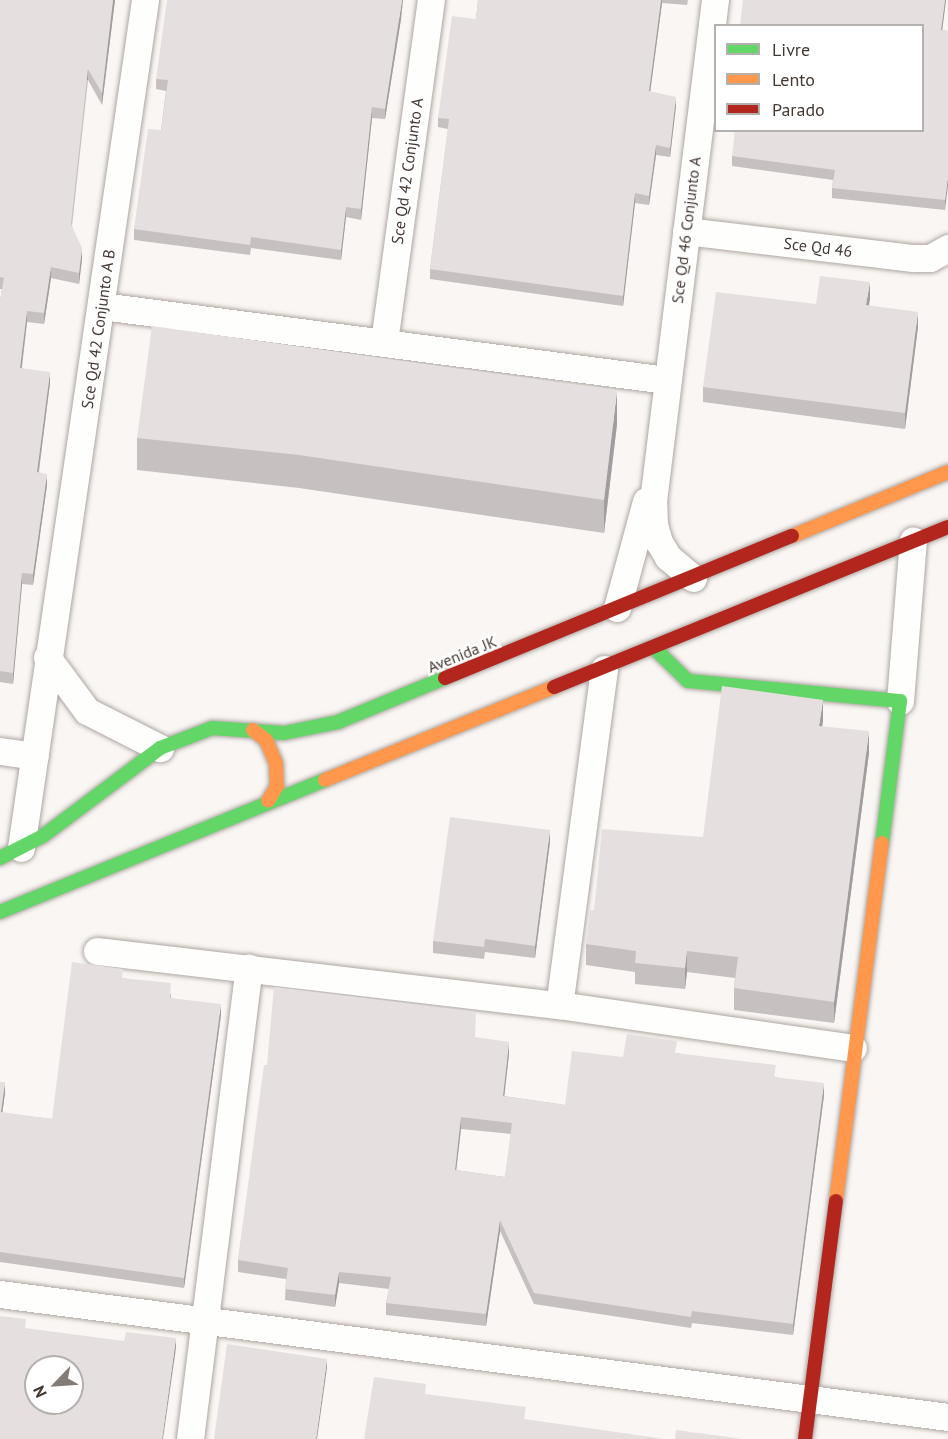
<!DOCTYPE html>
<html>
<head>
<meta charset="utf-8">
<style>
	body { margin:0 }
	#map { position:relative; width:948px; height:1439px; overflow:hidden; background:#f9f6f3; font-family:"PT Sans",sans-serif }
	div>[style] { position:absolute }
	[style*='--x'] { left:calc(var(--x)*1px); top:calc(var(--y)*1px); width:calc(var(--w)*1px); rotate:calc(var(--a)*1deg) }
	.roads { filter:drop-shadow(0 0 2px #aea7a3) drop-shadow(0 0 2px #aea7a3) }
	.street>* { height:27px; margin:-13.5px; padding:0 13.5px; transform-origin:13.5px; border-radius:13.5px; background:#fefefd }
	.fast>* { height:14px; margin:-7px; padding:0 7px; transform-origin:7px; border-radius:7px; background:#63d668 }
	.slow>* { height:14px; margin:-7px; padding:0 7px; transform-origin:7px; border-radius:7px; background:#ff974d }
	.jam>* { height:14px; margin:-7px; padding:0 7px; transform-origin:7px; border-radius:7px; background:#b3261e }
	.wall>* { inset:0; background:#c6c0c1 }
	.shaded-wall>* { inset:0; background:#a19c9d; transform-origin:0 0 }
	.building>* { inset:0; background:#e6dfe0 }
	span { translate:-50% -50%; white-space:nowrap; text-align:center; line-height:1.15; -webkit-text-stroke:5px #fff; paint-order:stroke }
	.street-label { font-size:16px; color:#443932 }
	.legend { position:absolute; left:714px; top:24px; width:210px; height:108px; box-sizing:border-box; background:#fff; border:2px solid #b4b0ad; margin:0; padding:8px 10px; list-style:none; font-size:18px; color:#443932 }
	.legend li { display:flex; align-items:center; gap:12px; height:30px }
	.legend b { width:30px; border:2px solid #b4b0ad }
	.north { position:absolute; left:24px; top:1355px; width:60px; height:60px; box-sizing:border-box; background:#fff; border:2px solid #b4b0ad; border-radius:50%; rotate:245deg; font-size:16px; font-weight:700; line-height:24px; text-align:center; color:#443932 }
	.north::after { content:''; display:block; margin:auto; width:21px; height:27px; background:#837b76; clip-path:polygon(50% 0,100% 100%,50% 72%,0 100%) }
</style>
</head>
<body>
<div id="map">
	<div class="roads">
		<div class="street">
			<i style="--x:686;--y:231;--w:229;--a:6.8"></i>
			<i style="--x:913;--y:258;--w:17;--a:0"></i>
			<i style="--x:930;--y:258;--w:21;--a:-29"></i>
			<i style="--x:102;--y:306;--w:569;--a:7.47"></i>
			<i style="--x:384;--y:342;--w:345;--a:-82.2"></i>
			<i style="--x:693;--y:578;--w:33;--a:-140"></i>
			<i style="--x:668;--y:557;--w:17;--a:-121"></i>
			<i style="--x:659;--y:542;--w:18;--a:-106"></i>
			<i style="--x:654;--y:525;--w:24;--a:-92"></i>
			<i style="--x:653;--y:501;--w:505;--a:-82.95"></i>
			<i style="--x:617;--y:608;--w:111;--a:-74.8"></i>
			<i style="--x:47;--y:657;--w:67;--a:53.5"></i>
			<i style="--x:87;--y:711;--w:82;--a:26.9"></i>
			<i style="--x:604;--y:669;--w:339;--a:97.6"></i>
			<i style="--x:559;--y:1005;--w:297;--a:8.3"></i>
			<i style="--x:900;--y:701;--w:161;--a:-85.4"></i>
			<i style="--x:0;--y:751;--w:35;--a:8"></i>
			<i style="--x:21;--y:848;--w:857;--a:-81.68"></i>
			<i style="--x:97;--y:951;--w:465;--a:6.7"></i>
			<i style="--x:0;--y:1294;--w:956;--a:7.39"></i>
			<i style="--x:190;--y:1439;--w:475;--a:-82.9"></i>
		</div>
		<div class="fast">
			<i style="--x:654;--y:648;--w:47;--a:44.1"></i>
			<i style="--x:688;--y:681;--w:213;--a:5.4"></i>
			<i style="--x:900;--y:701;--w:143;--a:97.2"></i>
			<i style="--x:0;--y:858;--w:48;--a:-27.1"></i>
			<i style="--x:43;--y:836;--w:146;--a:-36.9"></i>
			<i style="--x:160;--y:748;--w:56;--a:-21"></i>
			<i style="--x:212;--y:728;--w:72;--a:4"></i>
			<i style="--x:284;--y:733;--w:55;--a:-11.5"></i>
			<i style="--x:338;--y:722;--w:116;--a:-22.4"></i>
			<i style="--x:0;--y:912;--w:351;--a:-22.1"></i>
		</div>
		<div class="slow">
			<i style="--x:792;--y:536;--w:169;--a:-22.3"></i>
			<i style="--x:253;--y:730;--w:16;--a:38"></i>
			<i style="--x:266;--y:740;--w:25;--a:67"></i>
			<i style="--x:276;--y:763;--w:23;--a:88"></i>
			<i style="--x:277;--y:786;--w:17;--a:121"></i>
			<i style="--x:325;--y:780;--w:247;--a:-22.1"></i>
			<i style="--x:836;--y:1201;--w:361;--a:-82.7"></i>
		</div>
		<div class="jam">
			<i style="--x:445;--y:678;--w:375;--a:-22.3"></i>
			<i style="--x:554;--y:687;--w:425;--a:-22.1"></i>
			<i style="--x:805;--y:1439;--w:240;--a:-82.6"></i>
		</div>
	</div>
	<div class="wall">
		<i style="clip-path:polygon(0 0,115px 0,102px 105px,88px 80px,72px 226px,82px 259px,79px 284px,51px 278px,44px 324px,27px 322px,22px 368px,50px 383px,39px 472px,47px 485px,33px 585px,22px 584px,13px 684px,0 682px,0 301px,2px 289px,0 289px)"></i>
		<i style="clip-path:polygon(478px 0,688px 0,687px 5px,662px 3px,650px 92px,676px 106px,670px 157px,656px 155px,649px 205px,635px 203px,623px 306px,430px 279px,430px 269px,448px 129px,438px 127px,438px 118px,476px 19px)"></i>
		<i style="clip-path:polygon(743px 0,946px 0,942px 30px,948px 31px,945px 210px,832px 198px,832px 188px,833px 180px,732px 166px,732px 156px,922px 130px)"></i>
		<i style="clip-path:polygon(401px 19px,385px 119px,372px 118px,361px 220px,346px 217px,341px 260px,251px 248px,250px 255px,134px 240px,134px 229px,161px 130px,166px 91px,156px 89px,156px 79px)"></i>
		<i style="clip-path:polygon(870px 298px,869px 306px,918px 327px,905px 429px,703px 402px,703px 387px,816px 304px)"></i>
		<i style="clip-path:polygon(617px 424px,604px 533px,299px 488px,137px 470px,137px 438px)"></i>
		<i style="clip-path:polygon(823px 721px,822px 726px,869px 753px,834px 1023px,734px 1010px,734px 988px,735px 978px,687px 972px,685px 989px,635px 984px,635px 972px,586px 965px,586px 944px,594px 910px,703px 837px)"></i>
		<i style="clip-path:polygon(550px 842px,535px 958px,485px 952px,484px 959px,433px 953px,433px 941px)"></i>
		<i style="clip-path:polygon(123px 978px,171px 994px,171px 998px,221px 1015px,184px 1288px,0 1262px,0 1082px,5px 1093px,2px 1113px,52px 1119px)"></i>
		<i style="clip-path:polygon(evenodd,475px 1038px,509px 1054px,504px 1096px,565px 1105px,623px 1057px,677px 1053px,776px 1077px,824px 1095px,793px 1335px,692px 1323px,691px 1328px,534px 1304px,500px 1231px,486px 1326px,386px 1315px,386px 1303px,389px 1289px,339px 1283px,335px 1307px,285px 1300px,286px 1279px,238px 1272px,238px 1260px,267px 1065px,475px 1038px,461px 1129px,511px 1134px,505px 1177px,456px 1170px,461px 1129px)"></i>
	</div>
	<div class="shaded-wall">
		<i style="clip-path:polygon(113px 0,115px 0,102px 105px,102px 93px)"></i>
		<i style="clip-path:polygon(402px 0,403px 0,401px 19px,385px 119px,385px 109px)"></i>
		<i style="clip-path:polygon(661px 0,662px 0,662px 3px,649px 101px,649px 91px)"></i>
		<i style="clip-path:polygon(945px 0,946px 0,941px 40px,941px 30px)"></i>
		<i style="left:88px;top:69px;width:11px;height:156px;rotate:90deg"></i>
		<i style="clip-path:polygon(676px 97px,676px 106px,670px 157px,670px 148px)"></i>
		<i style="clip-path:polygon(372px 107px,372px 118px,361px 220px,361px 209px)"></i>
		<i style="clip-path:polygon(656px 145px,656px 155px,649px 205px,649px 196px)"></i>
		<i style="clip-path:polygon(948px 176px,948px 186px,945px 210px,945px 200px)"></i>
		<i style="clip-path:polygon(635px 193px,635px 203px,623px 306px,623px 296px)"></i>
		<i style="clip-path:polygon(346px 207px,346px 217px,341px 260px,341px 250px)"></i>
		<i style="clip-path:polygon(82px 248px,82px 259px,79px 284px,79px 273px)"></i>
		<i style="clip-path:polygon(51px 267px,51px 278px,44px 324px,44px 313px)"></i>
		<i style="clip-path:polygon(870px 282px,870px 298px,866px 321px,866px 305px)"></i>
		<i style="clip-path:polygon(27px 311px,27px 322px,20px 379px,20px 368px)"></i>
		<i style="clip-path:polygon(918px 312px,918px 327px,905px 429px,905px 413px)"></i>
		<i style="clip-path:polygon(50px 372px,50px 383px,37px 483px,37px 472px)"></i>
		<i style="clip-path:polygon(617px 391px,617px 424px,604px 533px,604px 500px)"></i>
		<i style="clip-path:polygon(47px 474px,47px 485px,33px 585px,33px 574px)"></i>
		<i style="clip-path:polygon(22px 573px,22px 584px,13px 684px,13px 673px)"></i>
		<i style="clip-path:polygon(823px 700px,823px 721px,819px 747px,819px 726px)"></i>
		<i style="clip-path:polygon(869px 731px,869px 753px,834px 1023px,834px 1002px)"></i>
		<i style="clip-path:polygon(550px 830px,550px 842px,535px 958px,535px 946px)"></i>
		<i style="clip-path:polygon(687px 951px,687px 972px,685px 989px,685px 968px)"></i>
		<i style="clip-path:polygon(221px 1004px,221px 1015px,184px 1288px,184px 1278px)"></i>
		<i style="clip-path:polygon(509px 1042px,509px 1054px,503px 1108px,503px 1096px)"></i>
		<i style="clip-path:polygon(5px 1082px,5px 1093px,1px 1123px,1px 1112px)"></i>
		<i style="clip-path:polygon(824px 1083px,824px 1095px,793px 1335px,793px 1324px)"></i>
		<i style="clip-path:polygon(461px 1117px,461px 1129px,455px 1181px,455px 1170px)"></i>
		<i style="clip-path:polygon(500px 1220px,500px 1231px,486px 1326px,486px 1314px)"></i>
		<i style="clip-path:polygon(339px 1272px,339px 1283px,335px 1307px,335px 1295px)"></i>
		<i style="clip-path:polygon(176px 1338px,176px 1348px,163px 1439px,162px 1439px)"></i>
		<i style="clip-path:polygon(327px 1359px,327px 1368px,317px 1439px,316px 1439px)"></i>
	</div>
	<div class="building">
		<i style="clip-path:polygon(0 0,113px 0,102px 93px,88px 69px,71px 224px,82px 248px,79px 273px,51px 267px,44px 313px,27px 311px,20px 368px,50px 372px,37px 472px,47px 474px,33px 574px,22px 573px,13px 673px,0 671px,0 301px,4px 278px,0 277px)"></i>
		<i style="clip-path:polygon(167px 0,402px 0,385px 109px,372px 107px,361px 209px,346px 207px,341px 250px,251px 237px,250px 245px,134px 229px,148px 129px,161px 130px,168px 80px,156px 79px)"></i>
		<i style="clip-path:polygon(478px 0,661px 0,649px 91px,676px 97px,670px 148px,656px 145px,649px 196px,635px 193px,623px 296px,430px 269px,449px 119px,438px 118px,452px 16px,476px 19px)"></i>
		<i style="clip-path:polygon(743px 0,945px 0,941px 30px,948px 31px,948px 176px,945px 200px,832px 188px,835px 170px,732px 156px,735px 130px,922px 130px,922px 26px,740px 26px)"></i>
		<i style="clip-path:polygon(820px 276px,870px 282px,866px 305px,918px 312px,905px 413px,703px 387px,716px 292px,816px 304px)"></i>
		<i style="clip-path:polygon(152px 326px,617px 391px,604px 500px,299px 455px,137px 438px)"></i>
		<i style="clip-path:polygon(722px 686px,823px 700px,819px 726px,869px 731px,834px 1002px,734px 988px,738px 957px,687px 951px,685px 968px,635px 963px,636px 951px,586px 944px,590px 910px,594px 910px,602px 829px,703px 837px)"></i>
		<i style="clip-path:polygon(450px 817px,550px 830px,535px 946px,485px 939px,484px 947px,433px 941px)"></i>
		<i style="clip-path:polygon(72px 962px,123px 969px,122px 978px,171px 983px,170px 998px,221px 1004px,184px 1278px,0 1252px,0 1082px,5px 1082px,1px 1112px,52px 1119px)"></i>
		<i style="clip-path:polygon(evenodd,274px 987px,476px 1012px,475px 1037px,509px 1042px,503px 1096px,565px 1105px,572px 1051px,623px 1057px,627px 1034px,677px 1041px,675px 1053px,776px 1065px,774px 1077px,824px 1083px,793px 1324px,692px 1311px,691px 1317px,534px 1293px,500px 1220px,486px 1314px,386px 1303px,391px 1277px,339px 1272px,335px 1295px,285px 1289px,288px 1268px,238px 1260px,264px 1065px,267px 1065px,274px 987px,461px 1117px,512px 1123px,505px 1177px,455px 1170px,461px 1117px)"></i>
		<i style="clip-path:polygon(evenodd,0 1316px,26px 1319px,25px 1328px,124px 1341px,126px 1332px,176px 1338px,162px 1439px,0 1439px,0 1316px,36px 1367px,72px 1367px,72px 1403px,36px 1403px,36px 1367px)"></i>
		<i style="clip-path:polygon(227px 1344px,327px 1359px,316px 1439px,214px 1439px)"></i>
		<i style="clip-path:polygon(374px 1377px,426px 1384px,425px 1394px,526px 1407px,524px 1419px,665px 1439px,364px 1439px)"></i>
		<i style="clip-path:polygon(676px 1430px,743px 1439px,675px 1439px)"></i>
	</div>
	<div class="street-label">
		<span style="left:407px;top:171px;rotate:-82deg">Sce Qd 42 Conjunto A</span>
		<span style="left:686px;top:230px;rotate:-83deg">Sce Qd 46 Conjunto A</span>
		<span style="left:818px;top:247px;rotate:7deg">Sce Qd 46</span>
		<span style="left:98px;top:329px;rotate:-82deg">Sce Qd 42 Conjunto A B</span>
		<span style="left:462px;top:654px;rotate:-22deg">Avenida JK</span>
	</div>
	<ul class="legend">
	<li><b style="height:8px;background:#63d668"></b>Livre</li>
	<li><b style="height:8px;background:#ff974d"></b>Lento</li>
	<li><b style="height:8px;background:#b3261e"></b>Parado</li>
	</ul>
	<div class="north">N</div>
</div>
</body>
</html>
